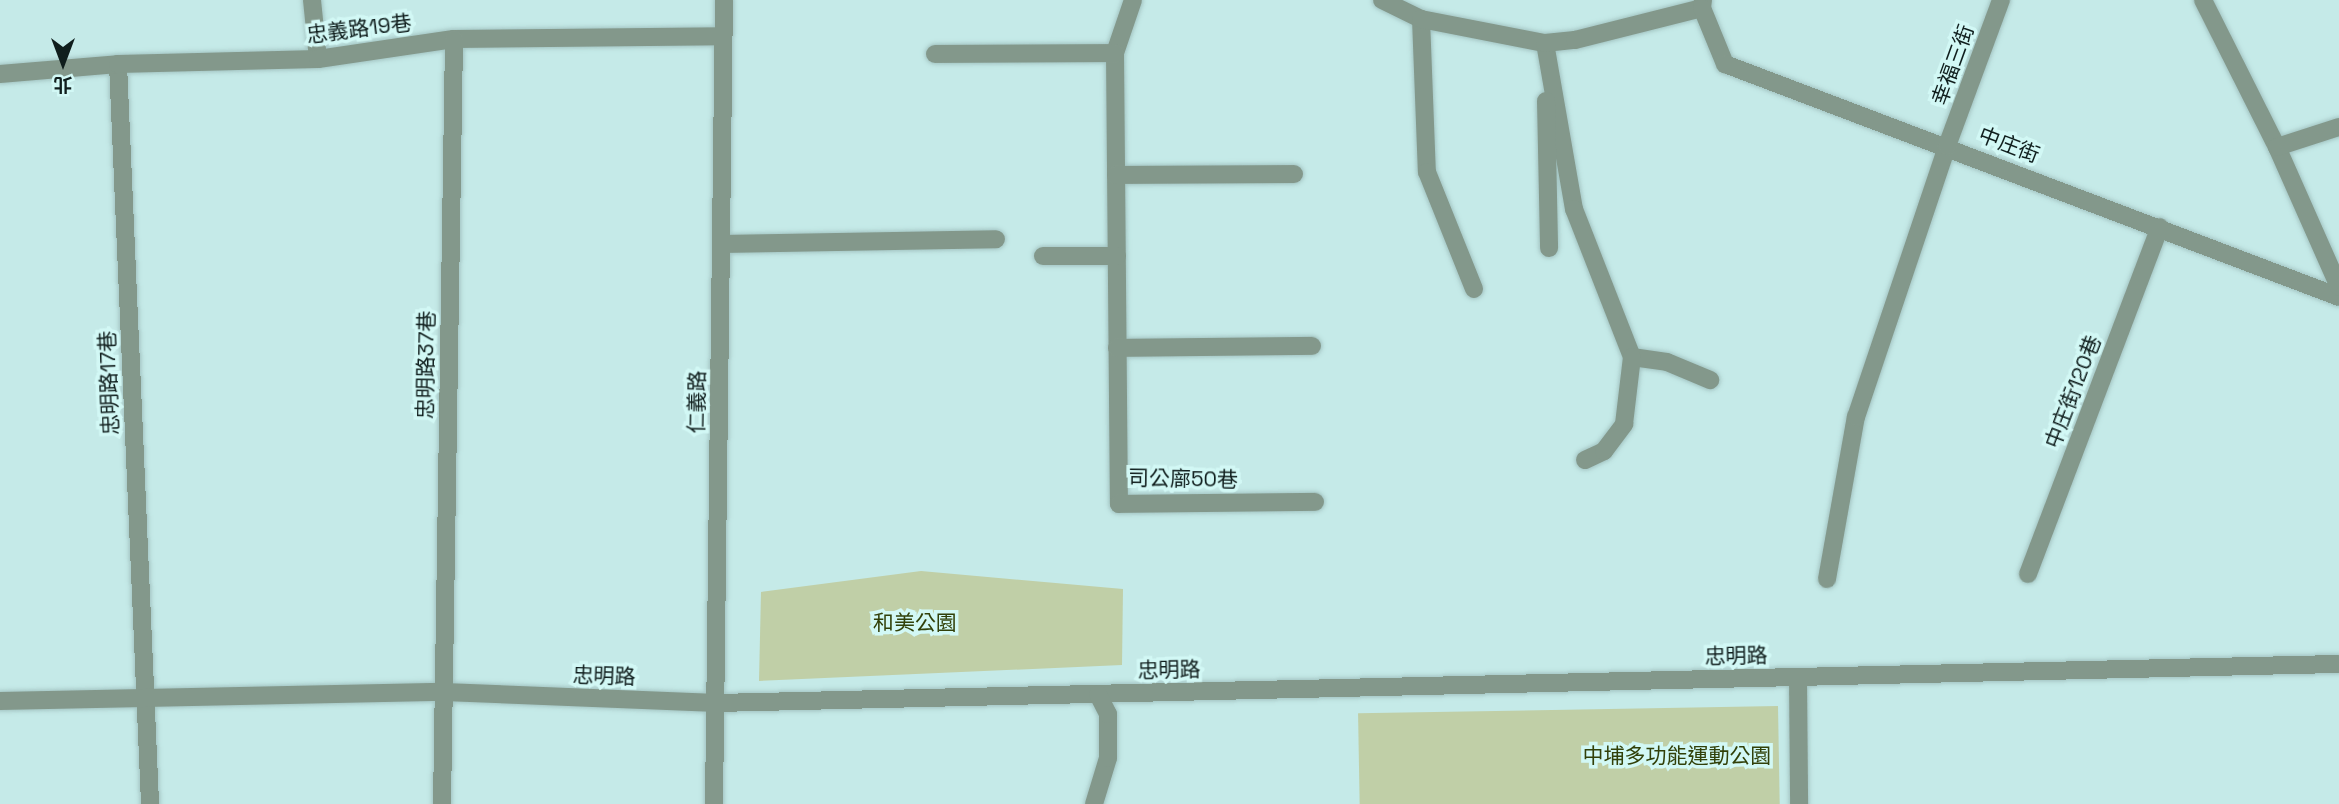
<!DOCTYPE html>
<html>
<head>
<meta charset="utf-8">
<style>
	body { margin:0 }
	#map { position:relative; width:2339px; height:804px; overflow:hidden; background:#c5eae8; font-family:"Space Grotesk","Noto Sans TC",sans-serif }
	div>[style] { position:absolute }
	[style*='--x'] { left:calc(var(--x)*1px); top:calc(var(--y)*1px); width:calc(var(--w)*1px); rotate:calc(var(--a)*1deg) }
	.green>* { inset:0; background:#c0cfa7; transform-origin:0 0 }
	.roads { filter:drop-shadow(0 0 2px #a4c5c3) drop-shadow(0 0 2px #a4c5c3) }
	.service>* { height:18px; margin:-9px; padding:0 9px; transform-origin:9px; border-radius:9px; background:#83988b }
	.minor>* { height:18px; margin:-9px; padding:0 9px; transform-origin:9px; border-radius:9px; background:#83988b }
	span { translate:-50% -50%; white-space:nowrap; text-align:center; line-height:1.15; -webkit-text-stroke:7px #d2f8f5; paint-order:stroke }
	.street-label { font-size:21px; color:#101e1d }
	.park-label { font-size:21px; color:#314009 }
	.north { position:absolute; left:28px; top:28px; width:70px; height:70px; -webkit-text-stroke:5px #d2f8f5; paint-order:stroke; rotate:180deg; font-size:19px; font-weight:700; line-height:28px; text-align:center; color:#101e1d }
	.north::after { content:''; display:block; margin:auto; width:24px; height:32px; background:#101e1d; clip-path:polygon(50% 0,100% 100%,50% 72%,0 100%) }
</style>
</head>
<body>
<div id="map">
	<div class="green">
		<i style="clip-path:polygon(921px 571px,1123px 589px,1122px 665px,759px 681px,761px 592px)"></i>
		<i style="left:1778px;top:706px;width:98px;height:420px;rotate:89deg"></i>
	</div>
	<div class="roads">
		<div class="service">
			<i style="--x:312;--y:0;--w:59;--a:84.2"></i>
			<i style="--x:1133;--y:0;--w:56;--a:108.8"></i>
			<i style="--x:1115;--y:53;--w:451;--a:89.5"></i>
			<i style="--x:1119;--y:504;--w:196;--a:-0.6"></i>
			<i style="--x:1421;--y:19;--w:153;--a:87.8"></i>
			<i style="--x:1427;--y:172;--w:126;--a:68.1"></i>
			<i style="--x:1545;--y:43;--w:169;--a:80.1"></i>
			<i style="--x:1574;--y:209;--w:159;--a:68.6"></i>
			<i style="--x:1632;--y:357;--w:35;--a:8"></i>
			<i style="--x:1667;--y:362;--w:47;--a:22.7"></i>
			<i style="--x:935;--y:54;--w:180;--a:-0.3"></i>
			<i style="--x:1546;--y:101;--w:147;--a:88.8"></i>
			<i style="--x:1116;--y:175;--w:178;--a:-0.3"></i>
			<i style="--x:1043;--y:256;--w:74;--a:0"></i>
			<i style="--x:1117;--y:348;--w:195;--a:-0.6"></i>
			<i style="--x:1585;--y:460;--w:21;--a:-25"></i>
			<i style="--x:1604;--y:451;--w:34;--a:-53"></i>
			<i style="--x:1624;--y:424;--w:67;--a:-83.2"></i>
			<i style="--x:2028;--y:574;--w:371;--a:-69.2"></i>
			<i style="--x:1827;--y:579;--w:165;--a:-79.9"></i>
			<i style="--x:1856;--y:417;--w:286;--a:-71.4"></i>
		</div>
		<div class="minor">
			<i style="--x:1382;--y:0;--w:43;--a:26"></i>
			<i style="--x:1421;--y:19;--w:126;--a:11"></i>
			<i style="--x:1545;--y:43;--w:30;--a:-6"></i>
			<i style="--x:1575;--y:40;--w:131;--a:-14.1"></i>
			<i style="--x:1703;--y:0;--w:8;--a:97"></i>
			<i style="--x:1702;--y:8;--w:61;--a:67.7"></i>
			<i style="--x:1725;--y:64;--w:657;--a:20.78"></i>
			<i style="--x:2203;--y:0;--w:165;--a:63.3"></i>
			<i style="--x:2277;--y:147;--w:153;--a:66.1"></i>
			<i style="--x:118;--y:64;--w:741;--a:87.52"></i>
			<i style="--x:0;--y:74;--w:118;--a:-4.8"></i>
			<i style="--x:118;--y:64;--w:200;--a:-1.4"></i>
			<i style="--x:318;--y:59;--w:137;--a:-8.4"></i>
			<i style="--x:454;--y:39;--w:269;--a:-0.6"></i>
			<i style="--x:1947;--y:146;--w:156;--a:-69.7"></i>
			<i style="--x:2277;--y:147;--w:65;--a:-17.9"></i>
			<i style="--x:721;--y:244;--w:275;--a:-1"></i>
			<i style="--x:1798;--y:677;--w:127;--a:89.5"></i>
			<i style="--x:0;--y:701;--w:444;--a:-1.2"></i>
			<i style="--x:444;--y:692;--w:273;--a:2.3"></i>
			<i style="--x:717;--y:703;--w:1622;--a:-1.38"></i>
			<i style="--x:442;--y:804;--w:765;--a:-89.1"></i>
			<i style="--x:714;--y:804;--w:804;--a:-89.29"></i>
			<i style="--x:1094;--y:804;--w:48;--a:-73.1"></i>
			<i style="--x:1108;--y:758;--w:44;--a:-90"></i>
			<i style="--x:1108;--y:714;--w:22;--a:-117"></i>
		</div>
	</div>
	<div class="street-label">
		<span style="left:359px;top:29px;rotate:-7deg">忠義路19巷</span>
		<span style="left:1953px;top:65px;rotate:-70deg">幸福三街</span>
		<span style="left:2009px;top:145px;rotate:21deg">中庄街</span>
		<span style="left:426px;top:365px;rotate:-89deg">忠明路37巷</span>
		<span style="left:109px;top:383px;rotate:-92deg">忠明路17巷</span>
		<span style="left:2073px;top:392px;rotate:-69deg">中庄街120巷</span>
		<span style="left:697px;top:402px;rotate:-89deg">仁義路</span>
		<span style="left:1183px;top:479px;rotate:1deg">司公廍50巷</span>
		<span style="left:1736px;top:656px;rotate:-1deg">忠明路</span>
		<span style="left:1169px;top:670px;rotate:-1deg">忠明路</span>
		<span style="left:604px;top:676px;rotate:2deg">忠明路</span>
	</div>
	<div class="park-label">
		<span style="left:915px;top:623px">和美公園</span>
		<span style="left:1677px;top:756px">中埔多功能運動公園</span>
	</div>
	<div class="north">北</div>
</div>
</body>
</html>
